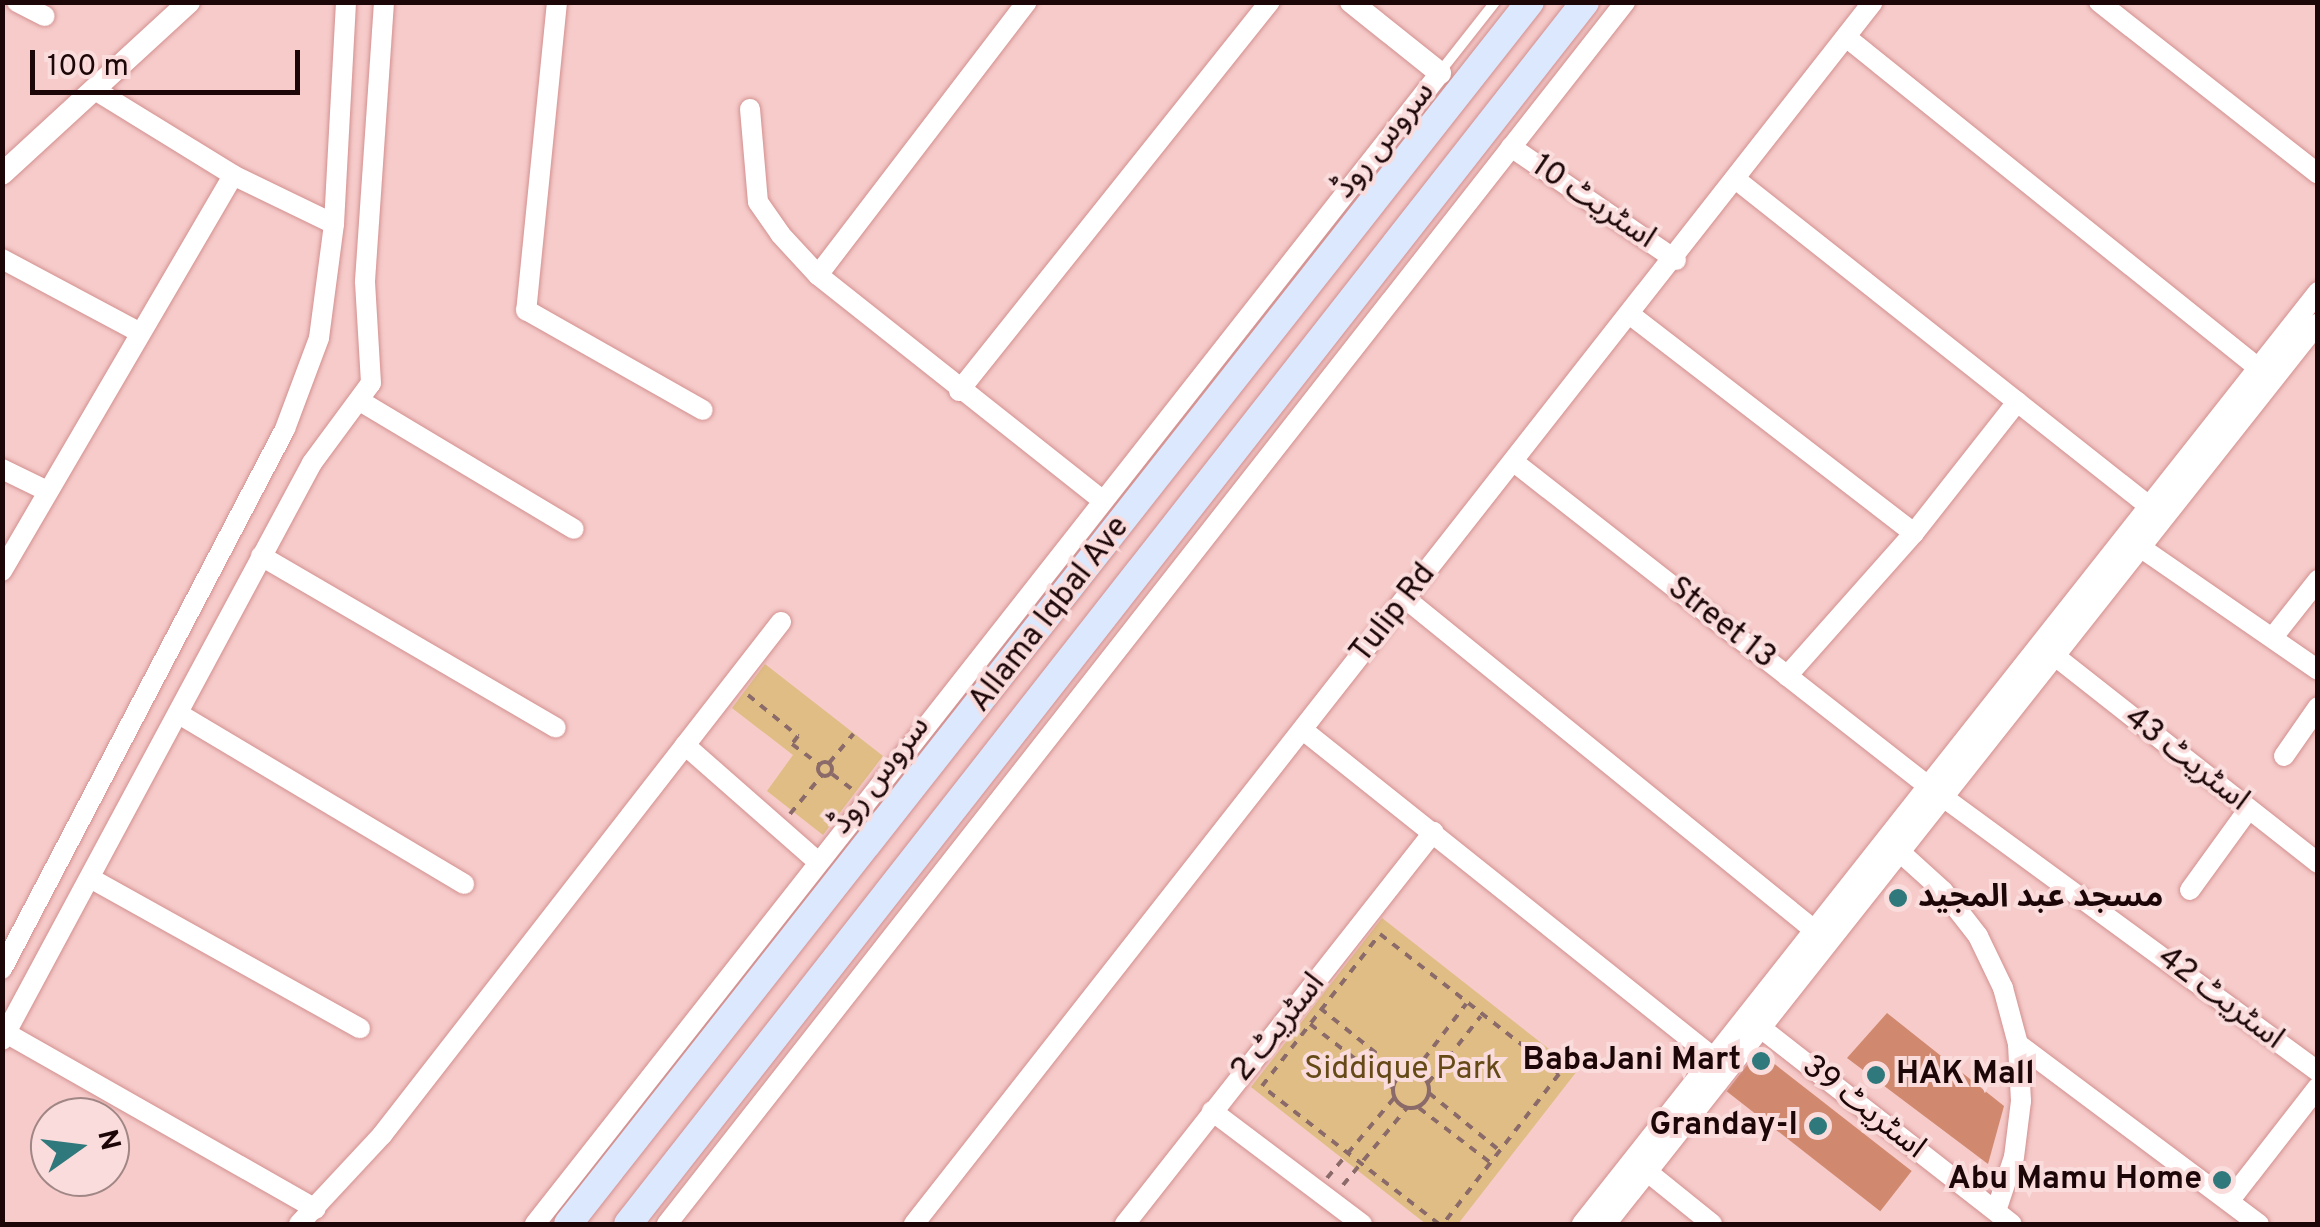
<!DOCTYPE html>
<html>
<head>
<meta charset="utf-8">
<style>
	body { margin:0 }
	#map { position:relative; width:2320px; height:1227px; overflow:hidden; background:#f6cbca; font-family:Overpass,"Noto Sans Arabic",sans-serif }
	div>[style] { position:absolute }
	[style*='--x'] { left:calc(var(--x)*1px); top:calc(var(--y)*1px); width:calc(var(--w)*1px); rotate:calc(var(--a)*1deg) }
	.green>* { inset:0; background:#dfbd84 }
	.building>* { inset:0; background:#d0886e; transform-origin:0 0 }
	.path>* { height:4px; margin-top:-2px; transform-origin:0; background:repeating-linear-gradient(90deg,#8b6a6a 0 8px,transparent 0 16px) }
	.path>.ring { margin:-2px; padding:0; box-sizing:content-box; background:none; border:4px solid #8b6a6a; border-radius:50% }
	.roads { filter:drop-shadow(0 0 2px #d2908f) drop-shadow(0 0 2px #d2908f) }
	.service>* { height:10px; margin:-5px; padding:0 5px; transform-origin:5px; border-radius:5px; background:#fff }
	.minor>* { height:20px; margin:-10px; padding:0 10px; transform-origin:10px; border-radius:10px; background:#fff }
	.tertiary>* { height:22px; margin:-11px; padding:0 11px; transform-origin:11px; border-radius:11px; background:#fff }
	.secondary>* { height:28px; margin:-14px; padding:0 14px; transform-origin:14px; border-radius:14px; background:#dbe8fd }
	.dots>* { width:28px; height:28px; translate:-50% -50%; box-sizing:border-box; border:5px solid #f9dcdb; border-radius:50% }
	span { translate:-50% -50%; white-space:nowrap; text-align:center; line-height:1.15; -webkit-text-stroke:8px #f9dcdb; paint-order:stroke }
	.street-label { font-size:32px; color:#1c0607 }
	.poi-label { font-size:32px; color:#1c0607; font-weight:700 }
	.left { translate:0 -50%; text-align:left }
	.right { translate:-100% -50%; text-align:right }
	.park-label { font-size:32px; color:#654a17 }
	.frame { position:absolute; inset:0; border:5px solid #1c0607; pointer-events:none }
	.north { position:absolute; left:30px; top:1097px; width:100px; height:100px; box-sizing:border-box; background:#f9dcdb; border:2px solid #a18686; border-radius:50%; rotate:76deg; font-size:28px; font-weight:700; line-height:40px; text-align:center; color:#1c0607 }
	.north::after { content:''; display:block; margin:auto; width:35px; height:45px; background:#2f787c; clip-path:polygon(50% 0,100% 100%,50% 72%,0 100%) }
	.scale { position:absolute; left:30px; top:50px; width:270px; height:45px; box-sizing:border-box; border:5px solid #1c0607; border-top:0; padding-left:12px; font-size:30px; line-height:35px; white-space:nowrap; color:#1c0607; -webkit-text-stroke:8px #f9dcdb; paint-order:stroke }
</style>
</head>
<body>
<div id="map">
	<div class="green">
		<i style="clip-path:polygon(765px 664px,883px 756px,823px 835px,767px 791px,793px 755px,732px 708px)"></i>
		<i style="clip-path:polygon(1382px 918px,1577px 1071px,1458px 1224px,1426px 1224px,1251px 1087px)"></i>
	</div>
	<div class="building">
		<i style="clip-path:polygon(1887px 1013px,2004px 1106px,1988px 1164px,1847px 1058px)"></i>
		<i style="left:1758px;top:1051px;width:195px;height:51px;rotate:38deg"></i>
	</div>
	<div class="path">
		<i style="--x:748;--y:695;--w:65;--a:39.4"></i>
		<i style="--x:798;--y:736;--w:10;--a:127"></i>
		<i style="--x:792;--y:744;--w:35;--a:37"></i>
		<i class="ring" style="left:818px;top:762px;width:10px;height:10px"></i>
		<i style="--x:829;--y:763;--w:38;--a:-50"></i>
		<i style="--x:832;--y:774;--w:25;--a:37"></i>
		<i style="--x:790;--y:814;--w:50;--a:-50.6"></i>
		<i style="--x:1320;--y:1008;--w:105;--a:38.8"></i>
		<i style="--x:1310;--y:1024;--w:105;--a:37.6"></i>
		<i class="ring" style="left:1393px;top:1072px;width:32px;height:32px"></i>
		<i style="--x:1414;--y:1072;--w:86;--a:-52.6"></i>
		<i style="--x:1428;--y:1083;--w:85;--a:-51.7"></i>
		<i style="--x:1429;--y:1093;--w:90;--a:39.2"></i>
		<i style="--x:1419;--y:1108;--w:91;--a:37.4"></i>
		<i style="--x:1327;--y:1178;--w:106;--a:-50"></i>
		<i style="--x:1343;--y:1185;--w:100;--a:-50.3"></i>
		<i style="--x:1439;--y:1224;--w:224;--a:-142.1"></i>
		<i style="--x:1262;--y:1086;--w:192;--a:-52.2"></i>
		<i style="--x:1380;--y:934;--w:227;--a:38"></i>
		<i style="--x:1559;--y:1074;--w:190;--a:127.7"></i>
	</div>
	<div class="roads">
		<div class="service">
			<i style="--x:1440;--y:72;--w:89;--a:-51.8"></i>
		</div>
		<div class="minor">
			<i style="--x:17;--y:2;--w:31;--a:27"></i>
			<i style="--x:557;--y:2;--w:310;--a:95.7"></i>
			<i style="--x:526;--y:310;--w:203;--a:29.5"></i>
			<i style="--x:2099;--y:2;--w:278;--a:38.1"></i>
			<i style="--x:1846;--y:37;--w:540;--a:38.76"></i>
			<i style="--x:95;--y:90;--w:162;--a:31.6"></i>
			<i style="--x:233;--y:175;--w:112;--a:25.9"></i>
			<i style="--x:750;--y:109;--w:93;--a:85.1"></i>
			<i style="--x:758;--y:202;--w:39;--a:55"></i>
			<i style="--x:780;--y:234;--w:56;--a:47.2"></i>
			<i style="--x:818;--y:275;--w:359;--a:38.4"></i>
			<i style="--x:1511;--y:147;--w:200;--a:34.4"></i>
			<i style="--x:1738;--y:181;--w:524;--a:38.34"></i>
			<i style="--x:2;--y:259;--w:153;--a:28.1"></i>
			<i style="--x:818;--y:275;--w:344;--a:-52.6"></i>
			<i style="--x:1632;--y:316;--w:356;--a:37.6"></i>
			<i style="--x:959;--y:391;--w:498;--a:-51.4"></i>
			<i style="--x:360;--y:401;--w:249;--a:30.9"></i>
			<i style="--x:1514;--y:462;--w:526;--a:38.05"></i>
			<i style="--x:1928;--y:786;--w:483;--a:36.2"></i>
			<i style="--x:2;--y:469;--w:48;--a:26"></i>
			<i style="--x:2140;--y:547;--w:216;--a:34.6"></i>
			<i style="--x:261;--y:556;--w:341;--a:30.2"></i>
			<i style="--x:2;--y:571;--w:458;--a:-59.7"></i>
			<i style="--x:1406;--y:599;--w:538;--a:39.04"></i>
			<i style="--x:2273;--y:637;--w:73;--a:-51.7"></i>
			<i style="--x:2055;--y:656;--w:335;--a:38.2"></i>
			<i style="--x:1787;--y:676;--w:191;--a:-48.4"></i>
			<i style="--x:1914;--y:533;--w:167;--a:-51.8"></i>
			<i style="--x:179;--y:714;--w:332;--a:30.8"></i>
			<i style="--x:1303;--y:730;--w:539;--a:38.59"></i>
			<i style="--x:685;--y:745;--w:174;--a:41.3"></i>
			<i style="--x:2284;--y:756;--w:60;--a:-55.2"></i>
			<i style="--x:1900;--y:852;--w:58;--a:42.2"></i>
			<i style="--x:1943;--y:891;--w:57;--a:52.1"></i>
			<i style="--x:1978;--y:936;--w:58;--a:64.3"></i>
			<i style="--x:2003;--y:988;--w:58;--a:75"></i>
			<i style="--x:2018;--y:1044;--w:57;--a:87"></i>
			<i style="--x:2021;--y:1101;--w:56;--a:97.1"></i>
			<i style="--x:2014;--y:1157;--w:57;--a:108.4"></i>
			<i style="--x:90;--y:878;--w:309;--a:29.1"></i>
			<i style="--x:2190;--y:890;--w:99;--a:-54.1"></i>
			<i style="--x:2;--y:969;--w:610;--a:-62.34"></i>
			<i style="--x:285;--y:429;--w:97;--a:-69.5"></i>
			<i style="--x:319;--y:338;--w:115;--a:-82.5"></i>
			<i style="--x:334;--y:224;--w:222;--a:-86.9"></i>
			<i style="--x:1761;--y:1028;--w:318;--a:38"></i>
			<i style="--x:6;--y:1033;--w:356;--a:29.6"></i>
			<i style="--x:2;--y:1040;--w:655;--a:-61.75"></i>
			<i style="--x:312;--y:463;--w:99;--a:-53.6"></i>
			<i style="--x:371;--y:383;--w:102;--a:-93.4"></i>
			<i style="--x:365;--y:281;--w:280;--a:-86.1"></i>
			<i style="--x:2018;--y:1044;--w:301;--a:36.8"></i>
			<i style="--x:1212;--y:1111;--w:188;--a:37"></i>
			<i style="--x:1639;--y:1165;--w:94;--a:38.9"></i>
			<i style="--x:2230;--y:1200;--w:143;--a:-52.1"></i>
			<i style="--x:299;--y:1224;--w:122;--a:-47"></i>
			<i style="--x:382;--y:1135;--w:650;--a:-52.13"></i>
			<i style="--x:535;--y:1224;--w:1464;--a:-51.82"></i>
			<i style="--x:667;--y:1224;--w:1553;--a:-51.9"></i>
			<i style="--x:914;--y:1224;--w:1553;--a:-51.88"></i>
			<i style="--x:1125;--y:1224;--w:499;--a:-51.8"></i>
			<i style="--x:1582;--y:1224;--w:1188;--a:-51.7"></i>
			<i style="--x:1606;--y:1224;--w:1148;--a:-51.68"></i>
		</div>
		<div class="tertiary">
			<i style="--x:1351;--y:2;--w:114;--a:38.6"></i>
			<i style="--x:2;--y:174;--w:254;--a:-42.6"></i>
		</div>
		<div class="secondary">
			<i style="--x:568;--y:1224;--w:1555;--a:-51.79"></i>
			<i style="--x:628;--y:1224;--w:1552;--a:-51.93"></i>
		</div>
	</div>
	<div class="dots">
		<i style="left:1898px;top:898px;background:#2f787c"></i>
		<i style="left:1761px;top:1061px;background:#2f787c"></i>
		<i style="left:1876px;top:1075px;background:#2f787c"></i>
		<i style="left:1818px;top:1126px;background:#2f787c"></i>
		<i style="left:2222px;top:1180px;background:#2f787c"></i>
	</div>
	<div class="street-label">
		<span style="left:1385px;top:141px;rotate:-51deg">سروس روڈ</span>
		<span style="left:1593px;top:203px;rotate:34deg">اسٹریٹ 10</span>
		<span style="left:1394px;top:614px;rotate:-52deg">Tulip Rd</span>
		<span style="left:1050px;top:615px;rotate:-52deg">Allama Iqbal Ave</span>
		<span style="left:1721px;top:624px;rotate:38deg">Street 13</span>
		<span style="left:2186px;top:760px;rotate:38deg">اسٹریٹ 43</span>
		<span style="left:881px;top:776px;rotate:-52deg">سروس روڈ</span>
		<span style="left:2220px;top:999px;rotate:37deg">اسٹریٹ 42</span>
		<span style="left:1279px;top:1028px;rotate:-51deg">اسٹریٹ 2</span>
		<span style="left:1863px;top:1108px;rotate:38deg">اسٹریٹ 39</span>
	</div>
	<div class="poi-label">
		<span class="left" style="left:1918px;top:898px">مسجد عبد المجید</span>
		<span class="right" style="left:1741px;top:1061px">BabaJani Mart</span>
		<span class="left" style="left:1896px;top:1075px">HAK Mall</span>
		<span class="right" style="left:1798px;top:1126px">Granday-I</span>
		<span class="right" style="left:2202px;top:1180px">Abu Mamu Home</span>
	</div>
	<div class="park-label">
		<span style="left:1403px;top:1070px">Siddique Park</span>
	</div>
	<div class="frame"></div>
	<div class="north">N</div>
	<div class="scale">100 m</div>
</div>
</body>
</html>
